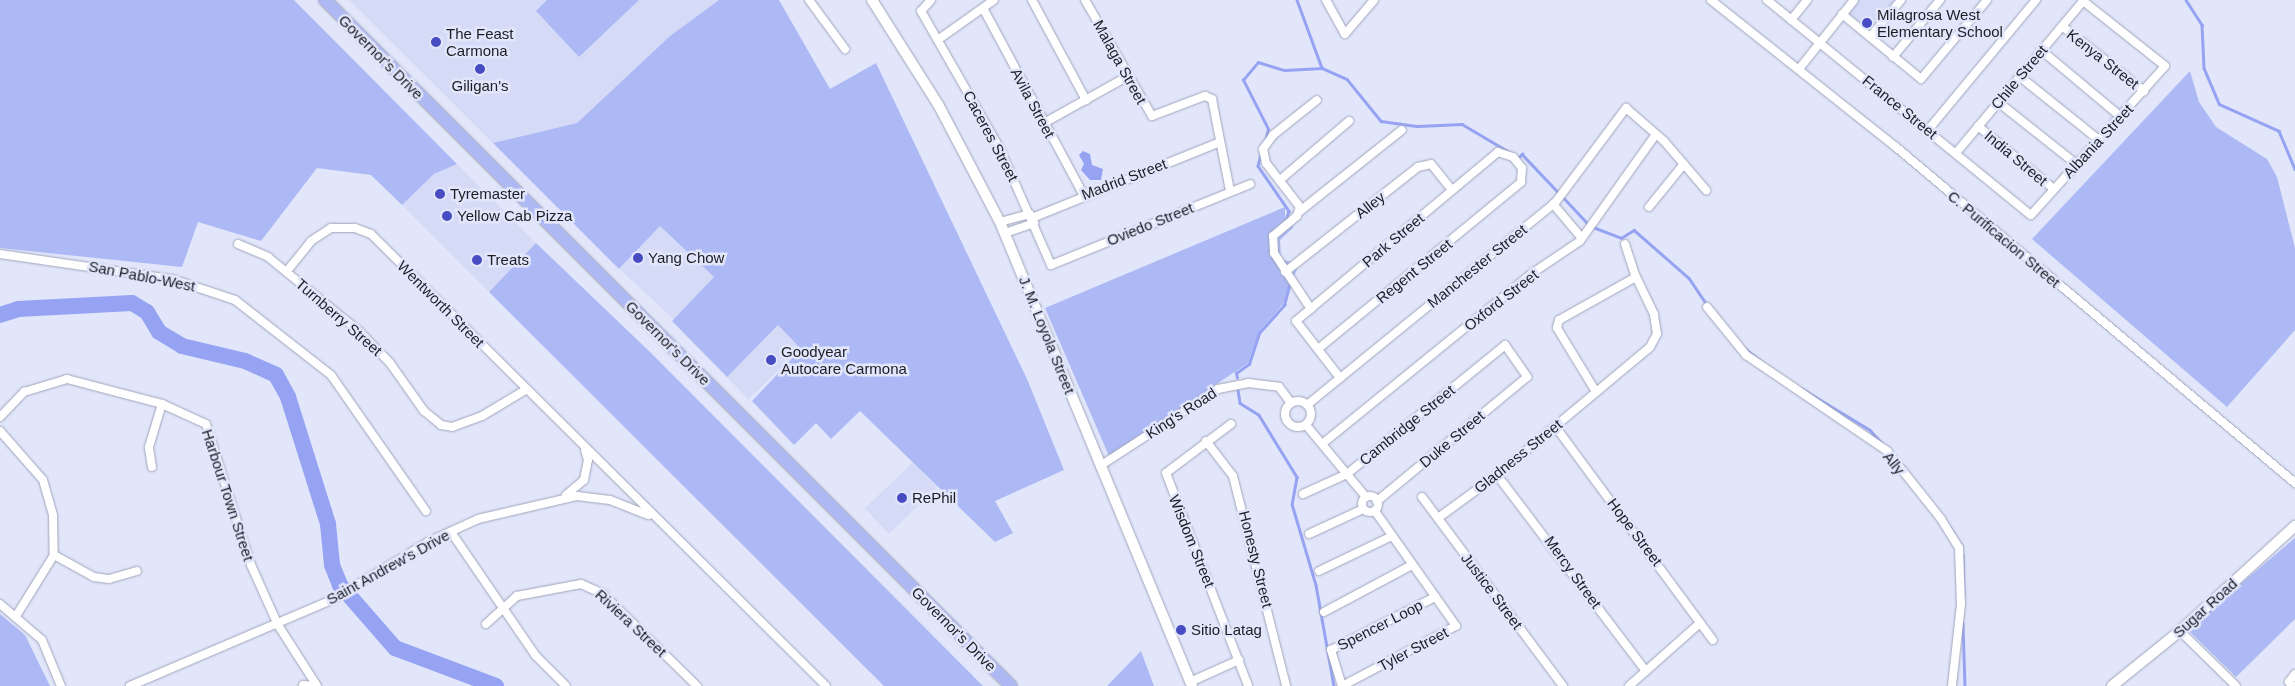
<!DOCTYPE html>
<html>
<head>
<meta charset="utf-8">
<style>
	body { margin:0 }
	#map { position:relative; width:2295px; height:686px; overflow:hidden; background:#e1e6fb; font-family:Arial,sans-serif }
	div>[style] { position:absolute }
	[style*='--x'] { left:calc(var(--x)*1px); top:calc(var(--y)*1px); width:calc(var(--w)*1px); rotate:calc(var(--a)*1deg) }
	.built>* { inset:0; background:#d5dbf7; transform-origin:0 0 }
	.green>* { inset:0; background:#adb9f5 }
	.water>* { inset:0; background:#96a3f2 }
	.stream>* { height:2.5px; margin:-1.25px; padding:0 1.25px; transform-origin:1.25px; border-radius:1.25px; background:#96a3f2 }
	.river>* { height:16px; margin:-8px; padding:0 8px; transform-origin:8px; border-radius:8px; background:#96a3f2 }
	.roads { filter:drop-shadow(0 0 1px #a0a5b9) drop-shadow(0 0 1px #a0a5b9) }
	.minor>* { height:8px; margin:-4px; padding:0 4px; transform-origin:4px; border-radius:4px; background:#fff }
	.minor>.ring { margin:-4px; padding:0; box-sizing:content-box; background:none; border:8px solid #fff; border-radius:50% }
	.secondary>* { height:10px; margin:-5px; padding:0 5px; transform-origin:5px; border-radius:5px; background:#fff }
	.trunk>* { height:12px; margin:-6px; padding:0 6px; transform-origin:6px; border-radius:6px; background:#aeb8f2 }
	.dots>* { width:14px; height:14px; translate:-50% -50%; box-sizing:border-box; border:2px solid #e1e6fb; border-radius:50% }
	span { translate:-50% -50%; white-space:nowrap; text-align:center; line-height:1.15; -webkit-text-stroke:5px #e1e6fb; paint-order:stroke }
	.poi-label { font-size:15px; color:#1c1d25 }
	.left { translate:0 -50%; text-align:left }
	.street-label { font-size:15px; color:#1c1d25 }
</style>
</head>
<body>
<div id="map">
	<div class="built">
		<i style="clip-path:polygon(349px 0,719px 0,670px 36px,577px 123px,493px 143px)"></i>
		<i style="clip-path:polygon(1856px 0,1896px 0,1869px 32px,1845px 14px)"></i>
		<i style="clip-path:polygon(457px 164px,536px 243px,489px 292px,402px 205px,434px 174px)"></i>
		<i style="left:660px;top:226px;width:74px;height:59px;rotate:43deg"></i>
		<i style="left:778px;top:325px;width:33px;height:73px;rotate:46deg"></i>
		<i style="left:913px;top:462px;width:35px;height:67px;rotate:46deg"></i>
	</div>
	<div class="green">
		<i style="clip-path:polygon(0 0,294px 0,457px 164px,434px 174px,402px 205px,371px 175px,317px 168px,261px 241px,198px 222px,182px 267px,0 248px)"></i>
		<i style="clip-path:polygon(547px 0,639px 0,579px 57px,536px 11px)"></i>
		<i style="clip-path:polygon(719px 0,779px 0,830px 89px,876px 63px,1027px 379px,1064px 470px,995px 501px,1013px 533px,995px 542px,860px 411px,831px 439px,816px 423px,794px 445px,752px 401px,801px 349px,778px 325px,727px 377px,672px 321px,714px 277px,660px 226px,619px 269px,493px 143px,577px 123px,670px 36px)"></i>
		<i style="clip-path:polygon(2190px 71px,2199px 102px,2216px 127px,2267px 159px,2277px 177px,2295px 248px,2295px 330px,2227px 407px,2032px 239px)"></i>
		<i style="clip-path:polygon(1285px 207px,1285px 222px,1294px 227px,1280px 240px,1281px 259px,1299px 264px,1283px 304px,1259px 332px,1248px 363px,1109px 456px,1045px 308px)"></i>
		<i style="clip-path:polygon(536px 243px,650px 352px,983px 686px,884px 686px,489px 292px)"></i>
		<i style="clip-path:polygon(2295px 538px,2295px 619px,2236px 677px,2187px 629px)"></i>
		<i style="clip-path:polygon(0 614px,25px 635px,50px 686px,0 686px)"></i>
		<i style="clip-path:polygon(1141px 651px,1154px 686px,1107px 686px)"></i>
	</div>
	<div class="water">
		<i style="clip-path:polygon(1083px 151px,1090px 154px,1092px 165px,1103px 169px,1101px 180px,1090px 180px,1081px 170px,1084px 164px,1079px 155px)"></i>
	</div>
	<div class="stream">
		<i style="--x:1297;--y:0;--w:72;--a:69.8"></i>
		<i style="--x:2186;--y:0;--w:30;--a:57"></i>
		<i style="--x:2202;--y:25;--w:43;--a:87.3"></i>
		<i style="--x:2204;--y:68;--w:39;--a:67"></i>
		<i style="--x:2219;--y:104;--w:66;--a:24.2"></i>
		<i style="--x:2279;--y:131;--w:41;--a:67.2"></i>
		<i style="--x:1265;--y:141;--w:12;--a:-76"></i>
		<i style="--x:1268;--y:129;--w:55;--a:-117"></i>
		<i style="--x:1243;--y:80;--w:23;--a:-50"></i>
		<i style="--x:1258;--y:62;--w:28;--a:17"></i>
		<i style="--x:1285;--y:70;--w:37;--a:-3"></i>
		<i style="--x:1322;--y:68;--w:27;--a:24"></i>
		<i style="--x:1347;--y:79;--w:54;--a:51"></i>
		<i style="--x:1381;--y:121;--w:37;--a:8"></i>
		<i style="--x:1418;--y:126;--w:44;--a:-2.6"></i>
		<i style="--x:1462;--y:124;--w:57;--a:30.6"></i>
		<i style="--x:1261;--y:154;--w:12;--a:104"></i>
		<i style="--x:1258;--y:166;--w:55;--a:55.4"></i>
		<i style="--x:1289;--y:211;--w:13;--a:108"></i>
		<i style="--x:1518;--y:158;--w:6;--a:-45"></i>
		<i style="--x:1522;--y:154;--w:55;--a:46.5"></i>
		<i style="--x:1563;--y:197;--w:37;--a:47"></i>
		<i style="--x:1593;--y:227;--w:30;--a:21"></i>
		<i style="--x:1621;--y:238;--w:15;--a:-32"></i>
		<i style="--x:1634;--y:230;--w:73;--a:41.1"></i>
		<i style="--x:1689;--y:278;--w:34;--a:56"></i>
		<i style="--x:1270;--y:236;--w:17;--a:87"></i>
		<i style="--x:1273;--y:258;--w:19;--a:55"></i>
		<i style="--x:1742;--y:346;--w:27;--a:39"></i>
		<i style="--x:1237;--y:378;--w:5;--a:-101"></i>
		<i style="--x:1236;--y:373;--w:16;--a:-35"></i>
		<i style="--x:1249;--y:364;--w:33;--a:-72"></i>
		<i style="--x:1259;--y:333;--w:38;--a:-48"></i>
		<i style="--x:1284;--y:305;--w:24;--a:-75"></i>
		<i style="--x:1801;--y:388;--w:81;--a:31.3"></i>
		<i style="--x:1870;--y:430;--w:50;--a:47.4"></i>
		<i style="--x:1238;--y:390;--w:13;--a:81"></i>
		<i style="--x:1240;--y:403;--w:22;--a:32"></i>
		<i style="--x:1259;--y:415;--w:73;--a:58.5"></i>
		<i style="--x:1297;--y:477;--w:27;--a:100"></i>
		<i style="--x:1292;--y:504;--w:84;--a:73.5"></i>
		<i style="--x:1316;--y:585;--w:103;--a:79.9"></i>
		<i style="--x:1950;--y:527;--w:23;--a:59"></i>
		<i style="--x:1963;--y:555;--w:40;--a:88.6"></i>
		<i style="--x:1963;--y:623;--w:63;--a:88.2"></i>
	</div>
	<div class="river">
		<i style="--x:0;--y:315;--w:19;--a:-18"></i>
		<i style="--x:18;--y:309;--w:114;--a:-3"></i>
		<i style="--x:132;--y:303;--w:17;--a:31"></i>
		<i style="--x:147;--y:312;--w:23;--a:59"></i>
		<i style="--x:159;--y:332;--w:27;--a:31"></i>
		<i style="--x:182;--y:346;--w:65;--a:13.4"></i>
		<i style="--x:245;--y:361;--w:34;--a:24"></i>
		<i style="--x:276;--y:375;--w:25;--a:61"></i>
		<i style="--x:288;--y:397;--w:133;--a:72.5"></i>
		<i style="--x:328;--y:524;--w:41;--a:84.4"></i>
		<i style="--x:332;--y:565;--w:22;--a:68"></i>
		<i style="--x:340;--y:585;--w:84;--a:48.9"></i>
		<i style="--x:395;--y:648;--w:108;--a:20.6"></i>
	</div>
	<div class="roads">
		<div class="minor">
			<i style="--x:809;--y:0;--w:61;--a:53.7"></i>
			<i style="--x:931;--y:0;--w:15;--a:132"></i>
			<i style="--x:921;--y:11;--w:157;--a:60.2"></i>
			<i style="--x:999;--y:147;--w:129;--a:66.2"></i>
			<i style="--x:1051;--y:265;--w:215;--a:-22.1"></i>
			<i style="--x:1032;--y:0;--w:114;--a:61.6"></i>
			<i style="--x:1085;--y:0;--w:134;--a:60"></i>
			<i style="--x:1152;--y:116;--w:57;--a:-20.7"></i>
			<i style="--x:1205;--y:96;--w:8;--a:23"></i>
			<i style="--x:1212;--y:99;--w:94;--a:78.9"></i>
			<i style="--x:1326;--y:0;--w:39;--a:61"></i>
			<i style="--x:1345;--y:34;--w:45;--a:-49.5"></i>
			<i style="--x:1711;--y:0;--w:236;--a:38.5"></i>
			<i style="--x:1896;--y:147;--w:522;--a:40.1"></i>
			<i style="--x:1767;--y:0;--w:340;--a:39.2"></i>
			<i style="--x:2031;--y:215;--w:200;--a:-48"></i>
			<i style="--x:2165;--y:66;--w:106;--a:-141.5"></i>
			<i style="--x:984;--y:10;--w:209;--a:61.7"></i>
			<i style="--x:1842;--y:14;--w:102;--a:39.4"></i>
			<i style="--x:1921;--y:79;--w:103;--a:-50.1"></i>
			<i style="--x:1791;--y:20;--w:26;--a:-51"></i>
			<i style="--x:2062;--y:26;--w:105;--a:38.4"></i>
			<i style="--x:1870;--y:37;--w:48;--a:-50"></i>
			<i style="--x:939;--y:39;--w:67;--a:-35.3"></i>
			<i style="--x:2041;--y:50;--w:103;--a:39.9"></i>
			<i style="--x:1893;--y:57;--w:74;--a:-50.5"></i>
			<i style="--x:1799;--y:69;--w:88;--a:-51.4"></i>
			<i style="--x:2019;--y:76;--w:101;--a:38.6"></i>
			<i style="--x:1998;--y:102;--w:98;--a:38.4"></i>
			<i style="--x:1044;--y:123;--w:96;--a:-29.2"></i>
			<i style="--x:1978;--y:126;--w:99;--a:39.7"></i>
			<i style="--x:1928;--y:130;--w:169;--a:-50.3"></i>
			<i style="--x:1956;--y:153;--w:198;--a:-50.1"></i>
			<i style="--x:1280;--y:180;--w:91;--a:-40.5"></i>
			<i style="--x:1553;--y:204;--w:43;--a:49.7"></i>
			<i style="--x:1649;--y:207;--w:55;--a:-50.9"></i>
			<i style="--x:1300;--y:211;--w:130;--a:-38.5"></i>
			<i style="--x:1032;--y:218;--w:201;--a:-22"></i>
			<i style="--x:1000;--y:222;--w:31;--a:-15"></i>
			<i style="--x:1005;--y:233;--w:31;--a:-19"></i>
			<i style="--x:238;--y:244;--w:33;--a:23"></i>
			<i style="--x:268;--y:257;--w:119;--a:39.2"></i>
			<i style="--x:360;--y:332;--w:43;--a:45.9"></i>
			<i style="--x:390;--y:363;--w:59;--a:54.7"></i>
			<i style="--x:424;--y:411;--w:22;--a:39"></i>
			<i style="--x:441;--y:425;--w:11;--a:10"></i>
			<i style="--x:452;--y:427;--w:32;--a:-20"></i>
			<i style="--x:482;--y:416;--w:52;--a:-31"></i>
			<i style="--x:1625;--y:244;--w:35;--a:72"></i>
			<i style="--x:0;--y:254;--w:174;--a:8.3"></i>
			<i style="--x:172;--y:279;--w:66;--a:18.4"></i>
			<i style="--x:235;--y:300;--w:122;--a:38"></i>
			<i style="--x:331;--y:375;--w:166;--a:55.1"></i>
			<i style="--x:287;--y:271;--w:38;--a:-51"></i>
			<i style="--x:311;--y:241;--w:24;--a:-33"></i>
			<i style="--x:331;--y:228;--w:24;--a:0"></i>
			<i style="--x:355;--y:228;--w:17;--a:21"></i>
			<i style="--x:371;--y:234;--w:641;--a:44.81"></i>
			<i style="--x:1285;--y:272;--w:169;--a:-38.3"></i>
			<i style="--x:1418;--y:167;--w:13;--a:-13"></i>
			<i style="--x:1431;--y:164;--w:33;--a:51"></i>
			<i style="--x:1707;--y:307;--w:62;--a:50.9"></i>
			<i style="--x:1746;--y:355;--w:171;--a:34.2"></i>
			<i style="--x:1887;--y:451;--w:87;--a:51.5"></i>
			<i style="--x:1941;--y:519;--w:34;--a:58"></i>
			<i style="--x:1959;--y:548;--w:56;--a:88"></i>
			<i style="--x:1961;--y:604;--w:82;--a:96.3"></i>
			<i style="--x:1311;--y:309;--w:67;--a:-123.5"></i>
			<i style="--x:1274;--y:253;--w:17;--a:-93"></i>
			<i style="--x:1273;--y:236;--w:31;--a:-40"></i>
			<i style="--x:1297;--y:216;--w:9;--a:-72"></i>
			<i style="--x:1300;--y:207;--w:56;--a:-127.7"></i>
			<i style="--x:1266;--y:163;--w:14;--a:-102"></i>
			<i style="--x:1263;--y:149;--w:17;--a:-54"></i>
			<i style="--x:1273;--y:135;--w:56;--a:-38.5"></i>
			<i style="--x:1318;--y:349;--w:263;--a:-39.4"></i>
			<i style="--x:1521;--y:182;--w:14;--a:-86"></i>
			<i style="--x:1522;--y:168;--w:14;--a:-129"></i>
			<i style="--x:1513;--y:157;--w:16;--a:-162"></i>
			<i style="--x:1498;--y:152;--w:263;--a:140.1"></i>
			<i style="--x:1296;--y:321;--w:72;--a:52.3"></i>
			<i class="ring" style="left:1285px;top:401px;width:18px;height:18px"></i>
			<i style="--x:1307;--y:405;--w:320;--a:-39.2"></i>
			<i style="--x:1555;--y:203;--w:119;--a:-53.2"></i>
			<i style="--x:1626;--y:108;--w:50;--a:41"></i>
			<i style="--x:1664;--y:141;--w:65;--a:49.4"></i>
			<i style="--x:0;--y:417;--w:35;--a:-46"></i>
			<i style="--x:24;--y:392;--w:45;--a:-16.8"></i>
			<i style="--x:67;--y:379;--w:98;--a:14.7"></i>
			<i style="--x:162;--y:404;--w:48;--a:24.4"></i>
			<i style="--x:206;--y:424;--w:148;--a:72.3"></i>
			<i style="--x:251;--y:565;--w:66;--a:65.8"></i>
			<i style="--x:278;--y:625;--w:72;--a:57.4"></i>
			<i style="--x:1231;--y:424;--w:81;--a:143"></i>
			<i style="--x:1166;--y:473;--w:228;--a:68.9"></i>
			<i style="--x:1306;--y:425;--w:94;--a:50.2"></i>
			<i style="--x:1555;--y:426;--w:266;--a:53.6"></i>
			<i style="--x:0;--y:431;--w:65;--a:48.7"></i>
			<i style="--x:43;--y:480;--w:37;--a:74"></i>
			<i style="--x:53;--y:516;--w:39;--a:89"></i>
			<i style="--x:54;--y:555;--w:72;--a:121.9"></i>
			<i style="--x:1206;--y:441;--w:44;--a:52.4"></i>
			<i style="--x:1233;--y:476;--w:217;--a:75.8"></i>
			<i style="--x:1322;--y:444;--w:273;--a:-39.1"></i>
			<i style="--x:1534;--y:272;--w:55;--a:-34"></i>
			<i style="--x:1580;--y:241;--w:131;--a:-54.6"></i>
			<i style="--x:1100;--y:466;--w:141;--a:-33.1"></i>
			<i style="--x:1218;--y:389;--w:31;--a:-11"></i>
			<i style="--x:1248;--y:383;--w:31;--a:7"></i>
			<i style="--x:1279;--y:387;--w:20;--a:53"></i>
			<i style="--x:152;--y:467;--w:20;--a:-99"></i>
			<i style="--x:149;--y:447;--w:45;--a:-73.2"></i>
			<i style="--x:1497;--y:475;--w:246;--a:52.8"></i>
			<i style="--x:1303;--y:494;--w:48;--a:-24.4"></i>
			<i style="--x:1347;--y:474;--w:204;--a:-39.2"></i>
			<i style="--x:1505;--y:345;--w:39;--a:55"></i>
			<i style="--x:1527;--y:377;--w:195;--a:140.4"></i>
			<i style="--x:566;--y:495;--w:23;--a:-40"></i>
			<i style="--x:584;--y:480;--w:20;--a:-79"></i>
			<i style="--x:588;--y:460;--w:10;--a:-107"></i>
			<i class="ring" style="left:1362px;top:496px;width:8px;height:8px"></i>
			<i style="--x:1422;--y:497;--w:236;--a:53.3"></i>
			<i style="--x:1438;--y:518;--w:73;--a:-36.1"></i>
			<i style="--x:1497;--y:475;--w:199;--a:-39.9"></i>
			<i style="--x:1650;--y:347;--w:15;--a:-62"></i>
			<i style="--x:1657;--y:334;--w:20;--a:-99"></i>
			<i style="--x:1654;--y:314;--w:41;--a:-115.9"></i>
			<i style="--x:1636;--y:277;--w:88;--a:150.8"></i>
			<i style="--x:1559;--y:320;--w:8;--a:104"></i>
			<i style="--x:1557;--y:328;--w:75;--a:58.6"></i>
			<i style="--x:451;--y:532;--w:150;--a:55.6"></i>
			<i style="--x:536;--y:656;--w:42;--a:45"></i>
			<i style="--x:1309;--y:534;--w:60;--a:-24.8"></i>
			<i style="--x:54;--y:555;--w:46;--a:28.8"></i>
			<i style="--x:94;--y:577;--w:15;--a:8"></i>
			<i style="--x:109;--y:579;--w:29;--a:-16"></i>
			<i style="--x:1319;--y:571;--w:81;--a:-25.6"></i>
			<i style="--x:0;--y:604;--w:55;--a:40.6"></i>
			<i style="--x:42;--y:640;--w:50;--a:67.6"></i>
			<i style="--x:1324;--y:612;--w:100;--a:-28.1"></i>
			<i style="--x:486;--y:624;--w:42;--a:-42.1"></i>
			<i style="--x:517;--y:596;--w:65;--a:-10.6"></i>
			<i style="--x:581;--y:584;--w:24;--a:24"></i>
			<i style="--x:603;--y:594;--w:132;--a:44.4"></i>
			<i style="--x:2180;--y:631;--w:78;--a:44.5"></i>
			<i style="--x:1190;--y:682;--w:54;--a:-24.2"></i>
			<i style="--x:303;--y:685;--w:13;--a:4"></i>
			<i style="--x:130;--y:686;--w:220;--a:-23.1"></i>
			<i style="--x:332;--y:600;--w:112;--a:-31.1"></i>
			<i style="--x:428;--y:542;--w:55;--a:-24.7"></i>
			<i style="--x:478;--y:519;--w:102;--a:-13.1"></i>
			<i style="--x:577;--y:496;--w:33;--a:7"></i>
			<i style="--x:610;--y:500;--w:41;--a:21.5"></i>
			<i style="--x:1342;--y:686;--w:129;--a:-27.8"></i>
			<i style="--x:1456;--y:626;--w:141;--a:-125.2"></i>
			<i style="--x:1342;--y:686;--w:38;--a:-107"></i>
			<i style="--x:1331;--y:650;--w:117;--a:-27"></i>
			<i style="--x:1629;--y:686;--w:95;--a:-41.6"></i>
			<i style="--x:2293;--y:686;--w:6;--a:-135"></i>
			<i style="--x:2289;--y:682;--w:10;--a:-53"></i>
		</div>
		<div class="secondary">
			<i style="--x:872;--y:0;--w:125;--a:57.7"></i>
			<i style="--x:939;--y:106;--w:131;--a:62.3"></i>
			<i style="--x:1000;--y:222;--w:502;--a:67.52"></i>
			<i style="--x:2112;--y:686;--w:87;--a:-39"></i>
			<i style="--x:2180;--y:631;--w:156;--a:-42.4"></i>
		</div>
		<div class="trunk">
			<i style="--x:325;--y:0;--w:970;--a:45"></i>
		</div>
	</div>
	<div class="dots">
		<i style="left:1867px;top:23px;background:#484cc2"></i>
		<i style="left:436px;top:42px;background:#484cc2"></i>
		<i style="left:480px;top:69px;background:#484cc2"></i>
		<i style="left:440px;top:194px;background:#484cc2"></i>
		<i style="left:447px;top:216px;background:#484cc2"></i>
		<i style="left:638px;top:258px;background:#484cc2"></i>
		<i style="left:477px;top:260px;background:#484cc2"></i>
		<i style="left:771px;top:360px;background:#484cc2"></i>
		<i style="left:902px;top:498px;background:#484cc2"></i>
		<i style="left:1181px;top:630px;background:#484cc2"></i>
	</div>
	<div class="poi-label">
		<span class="left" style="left:1877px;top:23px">Milagrosa West<br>Elementary School</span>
		<span class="left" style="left:446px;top:42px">The Feast<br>Carmona</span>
		<span style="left:480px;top:86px">Giligan's</span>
		<span class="left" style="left:450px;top:194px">Tyremaster</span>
		<span class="left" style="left:457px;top:216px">Yellow Cab Pizza</span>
		<span class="left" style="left:648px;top:258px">Yang Chow</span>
		<span class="left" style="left:487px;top:260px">Treats</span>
		<span class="left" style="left:781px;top:360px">Goodyear<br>Autocare Carmona</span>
		<span class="left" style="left:912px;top:498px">RePhil</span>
		<span class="left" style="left:1191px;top:630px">Sitio Latag</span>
	</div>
	<div class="street-label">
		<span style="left:381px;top:57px;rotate:45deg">Governor's Drive</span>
		<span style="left:2103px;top:59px;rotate:38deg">Kenya Street</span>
		<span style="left:1120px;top:62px;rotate:61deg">Malaga Street</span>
		<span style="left:2019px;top:77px;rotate:-50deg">Chile Street</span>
		<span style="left:1033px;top:103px;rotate:62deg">Avila Street</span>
		<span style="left:1900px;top:107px;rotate:39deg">France Street</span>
		<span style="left:991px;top:136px;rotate:62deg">Caceres Street</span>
		<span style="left:2098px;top:141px;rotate:-47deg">Albania Street</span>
		<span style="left:2016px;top:158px;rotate:40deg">India Street</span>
		<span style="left:1124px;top:179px;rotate:-21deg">Madrid Street</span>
		<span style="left:1370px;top:205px;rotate:-38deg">Alley</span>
		<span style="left:1150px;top:224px;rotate:-22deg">Oviedo Street</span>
		<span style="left:2004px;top:239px;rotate:40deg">C. Purificacion Street</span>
		<span style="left:1393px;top:240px;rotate:-40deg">Park Street</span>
		<span style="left:1477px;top:266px;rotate:-39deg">Manchester Street</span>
		<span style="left:1414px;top:271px;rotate:-39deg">Regent Street</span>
		<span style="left:142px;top:276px;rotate:11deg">San Pablo-West</span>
		<span style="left:1501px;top:300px;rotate:-38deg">Oxford Street</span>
		<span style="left:441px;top:304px;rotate:45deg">Wentworth Street</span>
		<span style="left:339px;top:317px;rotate:41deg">Turnberry Street</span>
		<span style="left:1047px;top:335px;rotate:68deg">J. M. Loyola Street</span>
		<span style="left:668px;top:343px;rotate:45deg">Governor's Drive</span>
		<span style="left:1181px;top:413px;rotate:-33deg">King's Road</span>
		<span style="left:1407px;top:425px;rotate:-39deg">Cambridge Street</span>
		<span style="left:1452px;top:439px;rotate:-40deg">Duke Street</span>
		<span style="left:1518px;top:456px;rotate:-39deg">Gladness Street</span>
		<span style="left:1894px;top:463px;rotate:51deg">Ally</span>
		<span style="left:228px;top:495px;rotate:72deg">Harbour Town Street</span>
		<span style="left:1635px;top:532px;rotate:53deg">Hope Street</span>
		<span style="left:1192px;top:541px;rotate:68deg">Wisdom Street</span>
		<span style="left:1256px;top:559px;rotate:76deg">Honesty Street</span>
		<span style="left:388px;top:567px;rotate:-29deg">Saint Andrew's Drive</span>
		<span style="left:1573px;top:572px;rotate:54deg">Mercy Street</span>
		<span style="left:1492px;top:591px;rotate:53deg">Justice Street</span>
		<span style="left:2205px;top:608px;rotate:-42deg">Sugar Road</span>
		<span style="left:631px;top:623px;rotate:43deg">Riviera Street</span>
		<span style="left:1380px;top:625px;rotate:-27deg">Spencer Loop</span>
		<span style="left:954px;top:629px;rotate:45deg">Governor's Drive</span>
		<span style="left:1413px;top:649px;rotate:-28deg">Tyler Street</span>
	</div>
</div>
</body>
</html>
